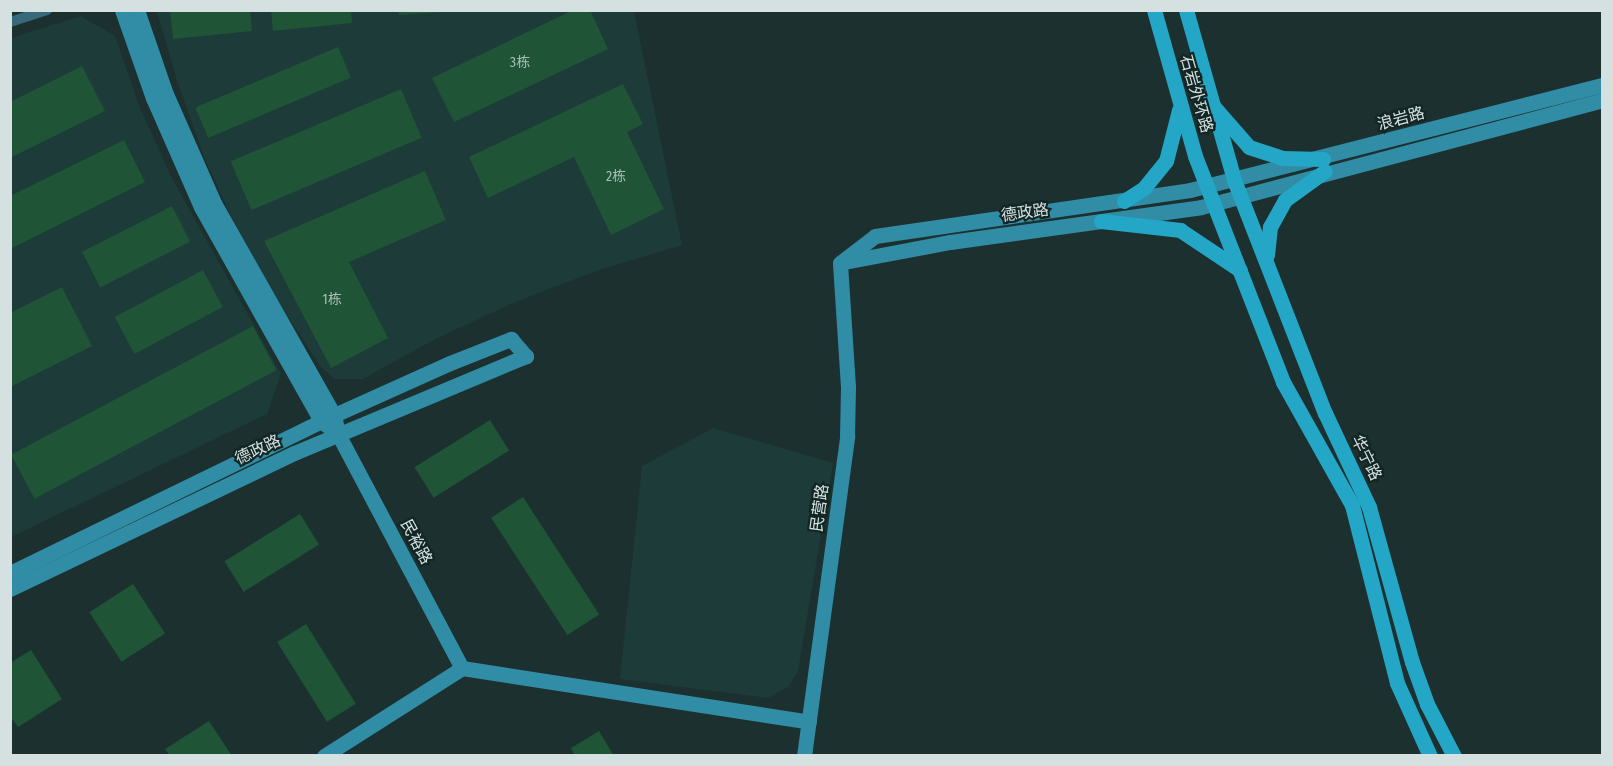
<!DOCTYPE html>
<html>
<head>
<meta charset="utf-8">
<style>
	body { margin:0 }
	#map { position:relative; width:1613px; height:766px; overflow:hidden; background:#1c312f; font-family:"Fira Sans Condensed","Noto Sans SC",sans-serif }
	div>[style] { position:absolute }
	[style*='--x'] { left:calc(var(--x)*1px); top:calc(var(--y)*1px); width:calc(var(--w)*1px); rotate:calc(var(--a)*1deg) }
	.built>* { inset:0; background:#1c3b39 }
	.building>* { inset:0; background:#1f5437; transform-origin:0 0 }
	.street>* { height:10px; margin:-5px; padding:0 5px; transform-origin:5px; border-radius:5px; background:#366a7a }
	.secondary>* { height:15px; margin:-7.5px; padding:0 7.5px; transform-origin:7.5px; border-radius:7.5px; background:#318ca5 }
	.primary>* { height:15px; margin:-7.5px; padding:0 7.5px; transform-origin:7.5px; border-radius:7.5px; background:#24a6c7 }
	span { translate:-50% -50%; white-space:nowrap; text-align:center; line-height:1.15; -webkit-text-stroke:4.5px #122725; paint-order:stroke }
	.number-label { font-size:14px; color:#a8beb6 }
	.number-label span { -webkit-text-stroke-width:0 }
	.street-label { font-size:16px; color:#d5e1e0 }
	.frame { position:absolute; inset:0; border:12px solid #d5e1e0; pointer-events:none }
</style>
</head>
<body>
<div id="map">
	<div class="built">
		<i style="clip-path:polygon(157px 11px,634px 11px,682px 245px,599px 270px,518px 301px,439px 337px,363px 379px,335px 379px,321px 367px,277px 300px,238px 231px,205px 159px,178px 84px)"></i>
		<i style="clip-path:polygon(81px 16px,115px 36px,140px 108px,172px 178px,281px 374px,267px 414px,11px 537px,11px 38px)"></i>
		<i style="clip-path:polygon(713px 428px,833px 463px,798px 671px,789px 686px,768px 698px,620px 679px,642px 466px)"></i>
	</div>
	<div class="building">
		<i style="clip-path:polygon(170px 10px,250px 10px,252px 31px,173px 39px)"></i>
		<i style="clip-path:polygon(271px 10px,351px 10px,352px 23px,273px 31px)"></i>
		<i style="clip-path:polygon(399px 10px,443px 10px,443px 12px,399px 15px)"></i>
		<i style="clip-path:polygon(573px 10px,590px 10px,608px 49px,454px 122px,432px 78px)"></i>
		<i style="left:338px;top:47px;width:33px;height:155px;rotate:67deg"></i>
		<i style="clip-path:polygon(82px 66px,105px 111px,10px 158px,10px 102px)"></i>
		<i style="clip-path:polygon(623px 84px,643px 124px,627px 132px,664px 209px,611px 235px,574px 157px,488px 198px,469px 157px)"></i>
		<i style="left:401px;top:89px;width:53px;height:185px;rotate:67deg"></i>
		<i style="clip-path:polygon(124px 140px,145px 182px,10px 249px,10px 196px)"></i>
		<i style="clip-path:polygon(425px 171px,446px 220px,349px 262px,388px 338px,331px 368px,264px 241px)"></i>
		<i style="left:172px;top:206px;width:40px;height:101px;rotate:63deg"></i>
		<i style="left:203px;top:270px;width:42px;height:100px;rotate:62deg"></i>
		<i style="clip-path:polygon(62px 287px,92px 346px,10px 387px,10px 313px)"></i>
		<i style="left:253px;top:326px;width:50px;height:274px;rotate:62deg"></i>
		<i style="left:490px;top:420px;width:36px;height:89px;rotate:58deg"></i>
		<i style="left:523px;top:497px;width:140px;height:38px;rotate:57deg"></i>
		<i style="left:300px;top:514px;width:36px;height:89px;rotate:58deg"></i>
		<i style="left:133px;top:584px;width:59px;height:52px;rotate:57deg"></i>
		<i style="left:306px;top:624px;width:94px;height:34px;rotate:58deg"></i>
		<i style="clip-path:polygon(31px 650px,62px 699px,18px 727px,10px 716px,10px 663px)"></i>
		<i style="clip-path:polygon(209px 721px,232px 756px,170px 756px,165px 749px)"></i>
		<i style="clip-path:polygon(599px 731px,614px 756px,575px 756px,571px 748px)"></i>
	</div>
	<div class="street">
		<i style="--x:10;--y:22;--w:39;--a:-18"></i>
	</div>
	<div class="secondary">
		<i style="--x:122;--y:10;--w:93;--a:70.6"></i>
		<i style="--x:153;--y:98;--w:119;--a:66.2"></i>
		<i style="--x:201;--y:207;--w:245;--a:60.7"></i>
		<i style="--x:321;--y:421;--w:10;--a:37"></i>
		<i style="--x:137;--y:10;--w:89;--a:71"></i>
		<i style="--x:166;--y:94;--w:119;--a:66.2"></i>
		<i style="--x:214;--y:203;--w:244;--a:60.5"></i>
		<i style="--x:334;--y:415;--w:19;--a:78"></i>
		<i style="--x:338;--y:434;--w:265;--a:62.1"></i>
		<i style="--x:844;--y:262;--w:108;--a:-10.7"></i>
		<i style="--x:950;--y:242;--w:253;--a:-7.9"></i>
		<i style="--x:1201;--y:207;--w:415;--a:-14.9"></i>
		<i style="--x:840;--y:263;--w:44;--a:-37.6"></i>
		<i style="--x:875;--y:236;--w:318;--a:-8.3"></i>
		<i style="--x:1190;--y:190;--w:425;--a:-14.3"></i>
		<i style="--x:10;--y:573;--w:346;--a:-26"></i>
		<i style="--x:321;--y:421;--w:141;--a:-24.2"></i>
		<i style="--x:450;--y:363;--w:66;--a:-21.5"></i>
		<i style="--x:511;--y:339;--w:23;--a:49"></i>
		<i style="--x:526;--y:356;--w:251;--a:157.3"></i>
		<i style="--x:294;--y:453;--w:315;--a:154.4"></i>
		<i style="--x:324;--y:756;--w:164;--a:-32.5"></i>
		<i style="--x:462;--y:668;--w:351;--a:8.8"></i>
		<i style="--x:804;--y:756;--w:323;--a:-82.3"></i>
		<i style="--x:847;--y:436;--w:49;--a:-88.8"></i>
		<i style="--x:848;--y:387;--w:124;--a:-93.7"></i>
	</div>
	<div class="primary">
		<i style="--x:1154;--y:10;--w:152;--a:74.3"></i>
		<i style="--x:1195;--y:156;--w:243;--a:68.7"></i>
		<i style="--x:1283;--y:382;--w:141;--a:60.7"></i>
		<i style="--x:1352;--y:505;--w:184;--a:75.8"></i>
		<i style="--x:1397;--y:683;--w:80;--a:65.7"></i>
		<i style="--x:1186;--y:10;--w:177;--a:74.2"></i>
		<i style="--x:1234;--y:180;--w:250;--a:68.7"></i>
		<i style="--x:1325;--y:413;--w:104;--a:64.9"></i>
		<i style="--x:1369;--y:507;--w:161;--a:74.5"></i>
		<i style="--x:1412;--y:662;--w:45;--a:70.3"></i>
		<i style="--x:1427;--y:704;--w:59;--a:62.6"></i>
		<i style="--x:1214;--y:107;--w:53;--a:48.8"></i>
		<i style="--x:1249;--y:147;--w:35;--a:18"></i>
		<i style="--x:1282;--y:158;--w:41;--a:1.4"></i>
		<i style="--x:1124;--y:201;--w:24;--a:-33"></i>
		<i style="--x:1144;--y:188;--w:35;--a:-51"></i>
		<i style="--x:1166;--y:161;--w:53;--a:-75.7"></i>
		<i style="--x:1101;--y:221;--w:80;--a:6.5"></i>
		<i style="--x:1180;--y:230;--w:72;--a:33.7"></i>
		<i style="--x:1267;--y:255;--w:28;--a:-84"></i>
		<i style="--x:1270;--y:227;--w:31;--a:-61"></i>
		<i style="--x:1285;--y:200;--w:49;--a:-35.9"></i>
	</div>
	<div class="number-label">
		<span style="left:520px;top:63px">3栋</span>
		<span style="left:616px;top:177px">2栋</span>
		<span style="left:332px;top:300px">1栋</span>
	</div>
	<div class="street-label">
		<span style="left:1196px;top:94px;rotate:74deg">石岩外环路</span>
		<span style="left:1401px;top:119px;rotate:-15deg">浪岩路</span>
		<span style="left:1025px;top:213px;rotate:-8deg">德政路</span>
		<span style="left:258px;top:450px;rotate:-25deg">德政路</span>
		<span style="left:1366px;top:458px;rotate:64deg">华宁路</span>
		<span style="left:820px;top:508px;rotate:-82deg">民营路</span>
		<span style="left:416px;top:542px;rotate:62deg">民裕路</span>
	</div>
	<div class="frame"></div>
</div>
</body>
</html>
